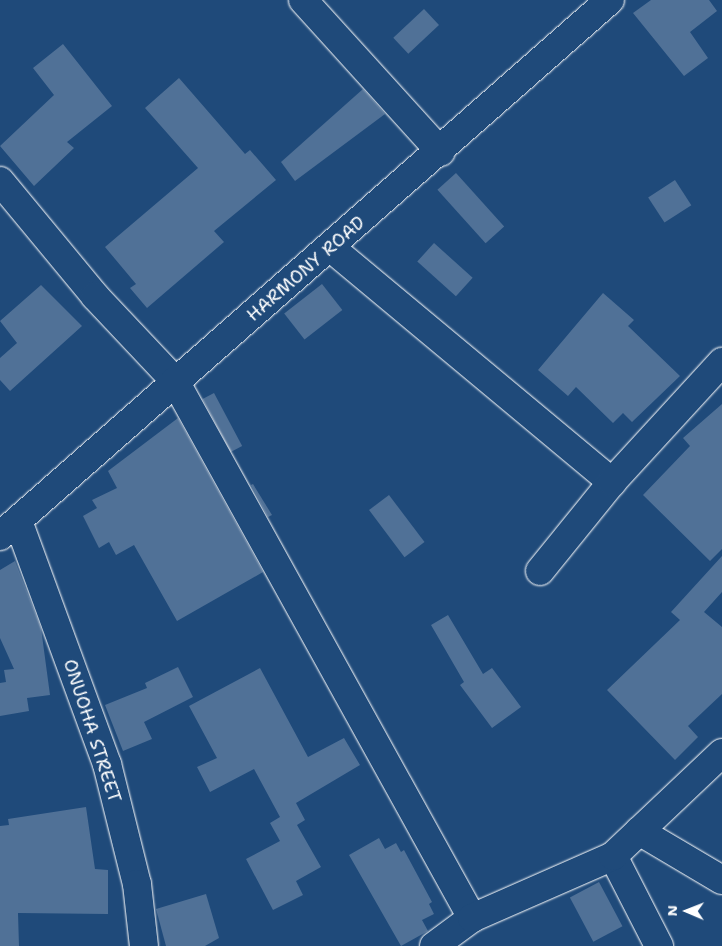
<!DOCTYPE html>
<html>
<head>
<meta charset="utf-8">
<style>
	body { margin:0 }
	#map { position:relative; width:722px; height:946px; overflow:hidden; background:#1f4a7a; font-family:"Shantell Sans",sans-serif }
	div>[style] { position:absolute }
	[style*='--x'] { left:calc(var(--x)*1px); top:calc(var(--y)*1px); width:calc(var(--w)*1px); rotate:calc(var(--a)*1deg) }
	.building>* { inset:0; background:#507197; transform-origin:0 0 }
	.roads { filter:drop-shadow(0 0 1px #fff) drop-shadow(0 0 1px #fff) }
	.street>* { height:28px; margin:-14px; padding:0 14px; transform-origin:14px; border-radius:14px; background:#1f4a7a }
	.secondary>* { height:28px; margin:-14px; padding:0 14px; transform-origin:14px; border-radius:14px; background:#1f4a7a }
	span { translate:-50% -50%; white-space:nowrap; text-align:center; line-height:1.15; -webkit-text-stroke:4px #1f4a7a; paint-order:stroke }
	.street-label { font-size:18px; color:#fff }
	.north { position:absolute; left:662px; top:886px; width:50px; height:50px; -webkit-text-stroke:4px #1f4a7a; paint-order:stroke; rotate:271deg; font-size:14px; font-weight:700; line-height:20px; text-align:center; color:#fff }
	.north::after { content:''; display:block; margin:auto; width:18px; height:22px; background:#fff; clip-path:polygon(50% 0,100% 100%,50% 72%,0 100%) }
</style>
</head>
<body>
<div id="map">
	<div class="building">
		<i style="clip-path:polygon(651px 0,709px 0,717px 11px,690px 32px,708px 58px,684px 76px,633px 13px)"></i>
		<i style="left:424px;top:9px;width:22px;height:42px;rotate:47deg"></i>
		<i style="clip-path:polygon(63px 44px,112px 106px,67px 142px,74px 148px,34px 186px,0 146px,54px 95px,33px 68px)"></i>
		<i style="clip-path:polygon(179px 78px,245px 154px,250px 150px,276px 180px,214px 231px,224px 242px,147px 308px,130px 288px,136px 284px,105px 247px,198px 168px,145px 108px)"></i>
		<i style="clip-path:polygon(363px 89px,385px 114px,295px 181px,281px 162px)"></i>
		<i style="left:456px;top:173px;width:72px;height:25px;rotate:48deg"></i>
		<i style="left:675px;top:180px;width:30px;height:32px;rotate:57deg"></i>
		<i style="left:434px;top:243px;width:52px;height:25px;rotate:42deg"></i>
		<i style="left:322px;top:284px;width:33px;height:48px;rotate:52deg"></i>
		<i style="clip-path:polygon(41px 285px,82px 326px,10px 391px,0 380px,0 358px,17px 343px,0 321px)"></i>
		<i style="clip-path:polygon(603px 293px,634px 320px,628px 326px,680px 376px,632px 422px,623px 413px,613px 423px,576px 387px,568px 396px,538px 370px)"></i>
		<i style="left:214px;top:393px;width:60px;height:13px;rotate:62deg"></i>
		<i style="clip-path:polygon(722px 404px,722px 549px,710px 561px,643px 495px,690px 446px,683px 438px)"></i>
		<i style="clip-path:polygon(178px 418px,263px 572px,177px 621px,134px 545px,116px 555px,109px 542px,99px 548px,83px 516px,97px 508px,92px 500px,117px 488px,108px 471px)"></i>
		<i style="clip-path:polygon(253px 484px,272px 515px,268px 517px,251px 485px)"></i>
		<i style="left:389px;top:495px;width:59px;height:25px;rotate:53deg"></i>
		<i style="clip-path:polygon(722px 556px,722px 592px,704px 612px,722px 627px,722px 694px,688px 726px,698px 737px,675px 760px,607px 690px,680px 620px,671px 612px)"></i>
		<i style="clip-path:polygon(15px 561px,41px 628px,50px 695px,27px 698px,29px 711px,0 716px,0 683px,6px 682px,4px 670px,14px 669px,0 638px,0 570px)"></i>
		<i style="clip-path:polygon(448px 615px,483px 674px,492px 668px,521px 707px,492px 728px,460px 685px,464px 682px,431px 625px)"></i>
		<i style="clip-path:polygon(178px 667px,193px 697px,144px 722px,152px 739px,123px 751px,105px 705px,147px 688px,145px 683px)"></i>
		<i style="clip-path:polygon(260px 668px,308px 757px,344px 738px,360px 765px,296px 803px,305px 820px,297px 825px,321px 867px,296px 881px,303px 895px,273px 910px,246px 859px,280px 841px,270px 823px,280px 817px,254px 769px,210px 792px,197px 767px,217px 758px,189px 706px)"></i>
		<i style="clip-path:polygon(86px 807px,95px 869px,108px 870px,108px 914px,18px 913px,19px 946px,0 946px,0 826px,9px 825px,8px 819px)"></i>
		<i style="clip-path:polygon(379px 838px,385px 849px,396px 843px,401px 852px,404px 850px,432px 902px,429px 904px,434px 914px,422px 920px,428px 931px,401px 946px,349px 855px)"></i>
		<i style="left:599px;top:882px;width:50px;height:33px;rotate:62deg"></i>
		<i style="clip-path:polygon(206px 894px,219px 938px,205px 946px,166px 946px,156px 909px)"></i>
	</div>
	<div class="roads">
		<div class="street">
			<i style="--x:303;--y:0;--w:205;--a:47.8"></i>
			<i style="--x:0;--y:181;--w:149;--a:50.4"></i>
			<i style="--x:95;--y:296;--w:117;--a:46.7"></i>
			<i style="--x:175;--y:381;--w:614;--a:61.05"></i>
			<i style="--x:331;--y:248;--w:366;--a:39.8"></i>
			<i style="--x:18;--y:521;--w:259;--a:69.9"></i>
			<i style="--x:107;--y:764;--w:124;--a:76"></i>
			<i style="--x:137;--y:884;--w:62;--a:83.6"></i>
			<i style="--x:540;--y:571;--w:114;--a:-51"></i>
			<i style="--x:612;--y:482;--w:163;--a:-47.5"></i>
			<i style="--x:639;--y:831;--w:96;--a:30.6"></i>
			<i style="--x:613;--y:856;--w:101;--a:62.9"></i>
			<i style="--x:434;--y:946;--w:47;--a:-36.4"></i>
			<i style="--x:472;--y:918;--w:154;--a:-23.7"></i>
			<i style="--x:613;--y:856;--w:150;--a:-43.4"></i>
		</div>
		<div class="secondary">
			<i style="--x:0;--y:536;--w:812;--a:-41.31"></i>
		</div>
	</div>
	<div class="street-label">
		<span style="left:306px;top:269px;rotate:-41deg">HARMONY ROAD</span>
		<span style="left:92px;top:731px;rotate:72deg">ONUOHA STREET</span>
	</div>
	<div class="north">N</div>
</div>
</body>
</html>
